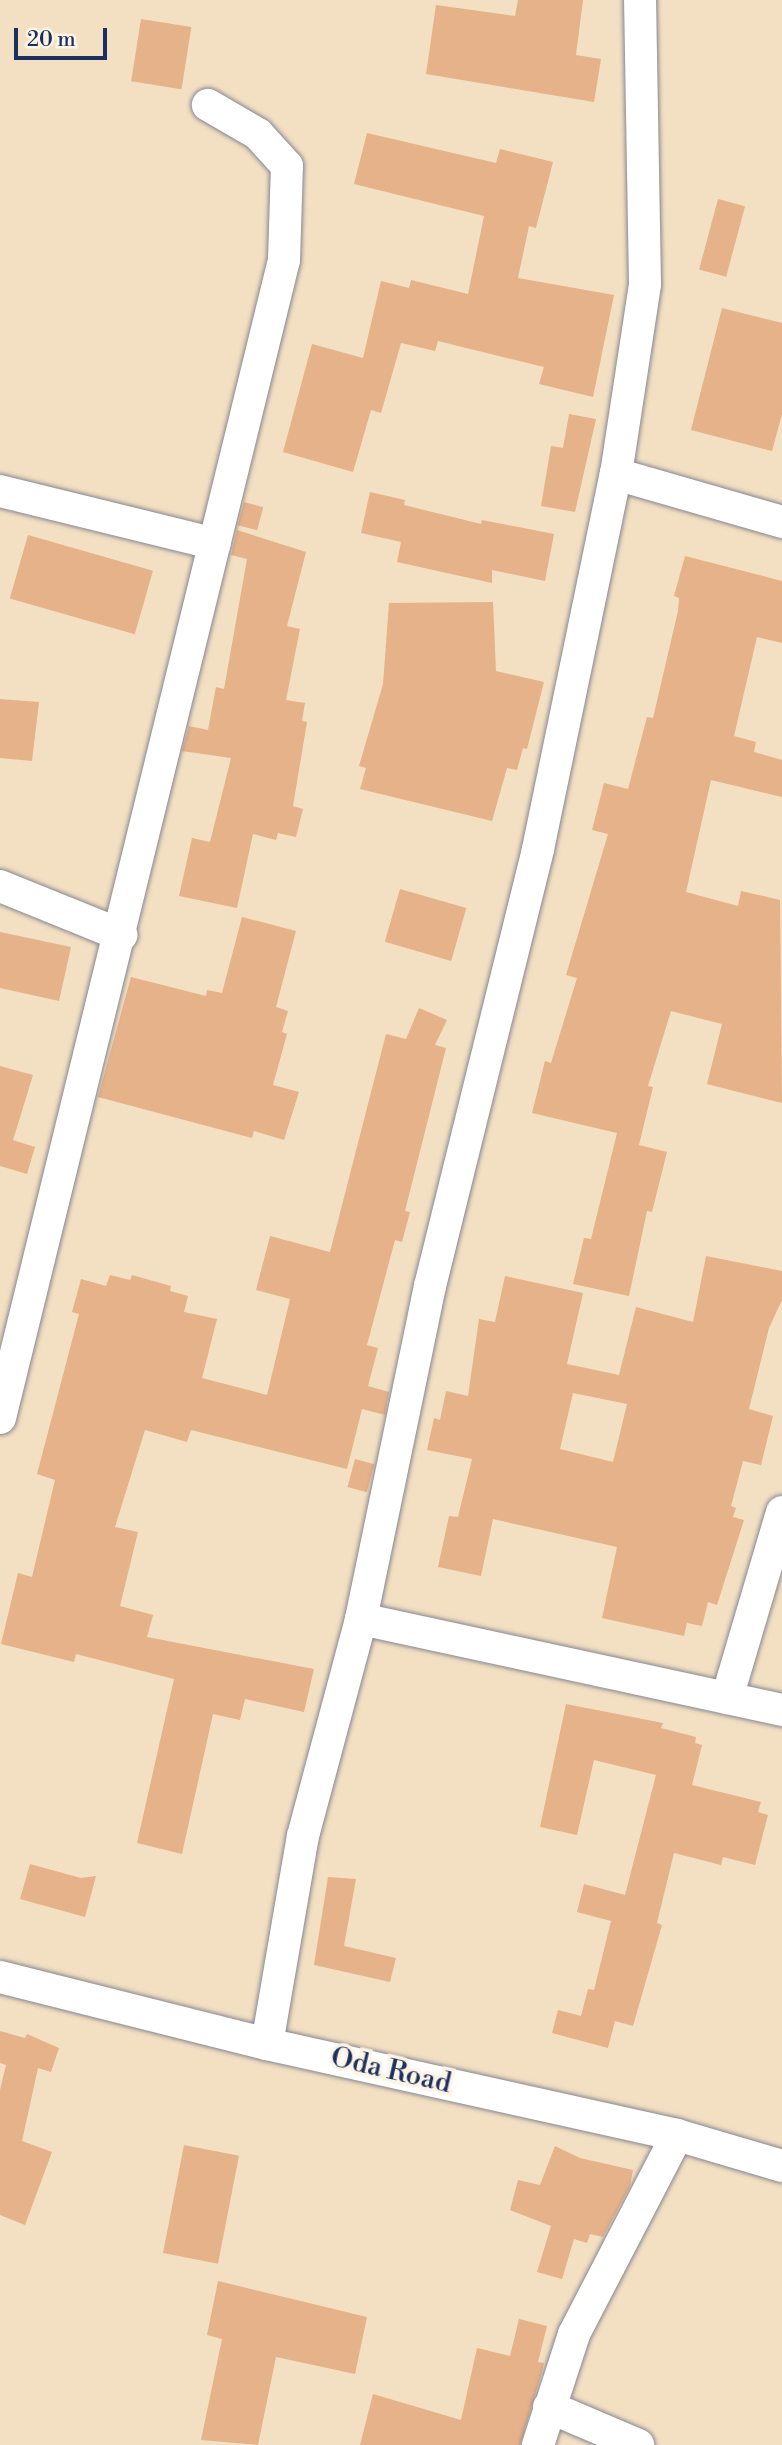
<!DOCTYPE html>
<html>
<head>
<meta charset="utf-8">
<style>
	body { margin:0 }
	#map { position:relative; width:782px; height:2445px; overflow:hidden; background:#f3dfc2; font-family:"Libre Bodoni",serif }
	div>[style] { position:absolute }
	[style*='--x'] { left:calc(var(--x)*1px); top:calc(var(--y)*1px); width:calc(var(--w)*1px); rotate:calc(var(--a)*1deg) }
	.building>* { inset:0; background:#e6b289; transform-origin:0 0 }
	.roads { filter:drop-shadow(0 0 2px #878790) drop-shadow(0 0 2px #878790) }
	.minor>* { height:32px; margin:-16px; padding:0 16px; transform-origin:16px; border-radius:16px; background:#fff }
	span { translate:-50% -50%; white-space:nowrap; text-align:center; line-height:1.15; -webkit-text-stroke:7px #fcf5e5; paint-order:stroke }
	.street-label { font-size:28px; color:#1b2f5e }
	.scale { position:absolute; left:14px; top:28px; width:93px; height:32px; box-sizing:border-box; border:4px solid #1b2f5e; border-top:0; padding-left:9px; font-size:21px; line-height:24px; white-space:nowrap; color:#1b2f5e; -webkit-text-stroke:5px #fcf5e5; paint-order:stroke }
</style>
</head>
<body>
<div id="map">
	<div class="building">
		<i style="clip-path:polygon(518px 0,583px 0,576px 55px,601px 59px,594px 102px,426px 74px,436px 5px,515px 16px)"></i>
		<i style="left:141px;top:19px;width:51px;height:63px;rotate:9deg"></i>
		<i style="clip-path:polygon(367px 133px,496px 163px,500px 149px,553px 162px,536px 228px,529px 226px,518px 278px,614px 295px,593px 397px,539px 384px,544px 367px,438px 341px,435px 351px,401px 343px,381px 413px,371px 410px,353px 472px,283px 452px,312px 344px,363px 358px,381px 281px,409px 288px,411px 280px,468px 294px,484px 216px,354px 184px)"></i>
		<i style="left:718px;top:199px;width:28px;height:73px;rotate:15deg"></i>
		<i style="clip-path:polygon(722px 308px,782px 323px,782px 414px,772px 451px,691px 430px)"></i>
		<i style="clip-path:polygon(569px 414px,596px 419px,575px 512px,541px 506px,551px 446px,563px 448px)"></i>
		<i style="clip-path:polygon(370px 492px,405px 500px,404px 505px,481px 524px,482px 520px,554px 534px,545px 581px,492px 570px,492px 583px,397px 562px,401px 542px,361px 533px)"></i>
		<i style="left:244px;top:502px;width:20px;height:24px;rotate:15deg"></i>
		<i style="clip-path:polygon(237px 530px,306px 552px,287px 626px,300px 629px,286px 700px,305px 703px,302px 721px,307px 722px,293px 806px,303px 809px,296px 837px,278px 833px,276px 840px,253px 834px,237px 908px,179px 896px,192px 838px,210px 842px,231px 758px,182px 751px,189px 726px,208px 730px,216px 687px,224px 689px,247px 559px,231px 555px)"></i>
		<i style="left:28px;top:535px;width:130px;height:66px;rotate:16deg"></i>
		<i style="clip-path:polygon(685px 556px,782px 581px,782px 643px,757px 637px,734px 736px,756px 742px,754px 752px,782px 760px,782px 797px,711px 780px,686px 892px,738px 906px,741px 891px,780px 900px,782px 1103px,707px 1084px,722px 1024px,671px 1011px,648px 1086px,653px 1087px,639px 1145px,667px 1152px,652px 1212px,647px 1211px,629px 1296px,573px 1284px,584px 1238px,591px 1239px,617px 1133px,532px 1113px,545px 1061px,551px 1063px,577px 978px,566px 975px,608px 834px,592px 830px,604px 783px,628px 789px,647px 717px,653px 718px,678px 611px,679px 598px,674px 596px)"></i>
		<i style="clip-path:polygon(493px 602px,496px 671px,544px 682px,527px 749px,523px 748px,517px 770px,507px 768px,492px 821px,360px 789px,366px 768px,359px 766px,383px 684px,389px 603px)"></i>
		<i style="clip-path:polygon(0 699px,39px 702px,32px 761px,0 758px)"></i>
		<i style="left:400px;top:889px;width:69px;height:55px;rotate:16deg"></i>
		<i style="clip-path:polygon(242px 917px,296px 931px,276px 1007px,288px 1011px,282px 1032px,287px 1034px,273px 1085px,299px 1092px,284px 1140px,254px 1131px,252px 1138px,98px 1097px,131px 977px,206px 996px,207px 990px,222px 993px)"></i>
		<i style="clip-path:polygon(0 932px,71px 947px,59px 1001px,0 988px)"></i>
		<i style="clip-path:polygon(419px 1008px,447px 1020px,435px 1045px,446px 1048px,405px 1211px,410px 1212px,402px 1242px,395px 1240px,367px 1345px,378px 1348px,368px 1386px,389px 1392px,385px 1415px,362px 1409px,347px 1469px,191px 1430px,187px 1442px,145px 1430px,115px 1527px,138px 1532px,120px 1606px,153px 1615px,147px 1637px,314px 1669px,304px 1712px,245px 1699px,240px 1720px,213px 1714px,182px 1854px,137px 1843px,174px 1679px,76px 1654px,74px 1662px,1px 1644px,18px 1573px,32px 1577px,55px 1480px,37px 1474px,79px 1314px,72px 1312px,81px 1279px,106px 1286px,110px 1275px,130px 1280px,132px 1275px,171px 1286px,170px 1291px,188px 1296px,184px 1312px,217px 1319px,202px 1378px,267px 1395px,290px 1299px,256px 1290px,270px 1236px,330px 1252px,386px 1034px,406px 1039px)"></i>
		<i style="clip-path:polygon(0 1066px,33px 1075px,13px 1140px,35px 1147px,27px 1174px,0 1166px)"></i>
		<i style="clip-path:polygon(evenodd,706px 1256px,782px 1271px,782px 1300px,769px 1328px,749px 1409px,773px 1416px,761px 1465px,743px 1461px,731px 1506px,736px 1508px,733px 1517px,744px 1520px,717px 1605px,708px 1602px,702px 1626px,687px 1623px,684px 1636px,602px 1618px,617px 1547px,493px 1519px,481px 1576px,438px 1567px,449px 1516px,458px 1517px,472px 1459px,427px 1450px,434px 1418px,440px 1420px,446px 1391px,468px 1396px,479px 1319px,495px 1322px,505px 1276px,583px 1293px,567px 1364px,619px 1375px,636px 1307px,693px 1322px,706px 1256px,573px 1393px,627px 1404px,613px 1462px,560px 1449px,573px 1393px)"></i>
		<i style="left:355px;top:1459px;width:20px;height:29px;rotate:15deg"></i>
		<i style="clip-path:polygon(566px 1704px,663px 1723px,661px 1728px,696px 1737px,695px 1743px,702px 1745px,692px 1785px,761px 1802px,758px 1812px,768px 1815px,755px 1865px,723px 1857px,721px 1865px,674px 1853px,657px 1923px,662px 1925px,633px 2026px,615px 2021px,608px 2048px,552px 2033px,558px 2010px,581px 2016px,588px 1989px,594px 1990px,611px 1921px,577px 1912px,584px 1884px,625px 1895px,656px 1775px,594px 1760px,577px 1835px,540px 1827px)"></i>
		<i style="clip-path:polygon(30px 1864px,81px 1878px,96px 1876px,85px 1917px,20px 1899px)"></i>
		<i style="clip-path:polygon(328px 1877px,356px 1879px,344px 1946px,396px 1958px,390px 1982px,314px 1965px)"></i>
		<i style="clip-path:polygon(0 2031px,25px 2038px,27px 2034px,59px 2048px,51px 2072px,38px 2068px,22px 2141px,52px 2152px,25px 2225px,0 2215px,0 2090px,6px 2065px,0 2063px)"></i>
		<i style="left:184px;top:2145px;width:56px;height:110px;rotate:11deg"></i>
		<i style="clip-path:polygon(555px 2146px,580px 2158px,633px 2170px,630px 2186px,603px 2237px,590px 2234px,587px 2243px,574px 2239px,562px 2279px,537px 2272px,551px 2226px,510px 2210px,518px 2180px,540px 2185px)"></i>
		<i style="clip-path:polygon(218px 2281px,367px 2317px,355px 2374px,276px 2357px,258px 2445px,201px 2440px,222px 2339px,207px 2335px)"></i>
		<i style="clip-path:polygon(519px 2319px,547px 2326px,538px 2362px,544px 2363px,542px 2372px,520px 2445px,360px 2445px,373px 2394px,461px 2420px,477px 2348px,510px 2356px)"></i>
	</div>
	<div class="roads">
		<div class="minor">
			<i style="--x:616;--y:474;--w:173;--a:16.1"></i>
			<i style="--x:0;--y:491;--w:221;--a:13.8"></i>
			<i style="--x:0;--y:886;--w:131;--a:22"></i>
			<i style="--x:0;--y:1418;--w:1192;--a:-76.22"></i>
			<i style="--x:284;--y:260;--w:94;--a:-88.2"></i>
			<i style="--x:287;--y:166;--w:43;--a:-132.2"></i>
			<i style="--x:258;--y:134;--w:58;--a:-149.9"></i>
			<i style="--x:361;--y:1619;--w:431;--a:12.2"></i>
			<i style="--x:727;--y:1698;--w:194;--a:-73.5"></i>
			<i style="--x:0;--y:1977;--w:275;--a:14.1"></i>
			<i style="--x:267;--y:2044;--w:420;--a:12.5"></i>
			<i style="--x:677;--y:2135;--w:109;--a:16.4"></i>
			<i style="--x:267;--y:2044;--w:211;--a:-80.2"></i>
			<i style="--x:303;--y:1836;--w:225;--a:-75"></i>
			<i style="--x:361;--y:1619;--w:340;--a:-78.3"></i>
			<i style="--x:430;--y:1286;--w:450;--a:-76.1"></i>
			<i style="--x:538;--y:849;--w:383;--a:-78.3"></i>
			<i style="--x:616;--y:474;--w:192;--a:-81.3"></i>
			<i style="--x:645;--y:284;--w:284;--a:-91"></i>
			<i style="--x:549;--y:2407;--w:97;--a:23.1"></i>
			<i style="--x:538;--y:2445;--w:117;--a:-72"></i>
			<i style="--x:574;--y:2334;--w:224;--a:-62.6"></i>
		</div>
	</div>
	<div class="street-label">
		<span style="left:391px;top:2071px;rotate:13deg">Oda Road</span>
	</div>
	<div class="scale">20 m</div>
</div>
</body>
</html>
